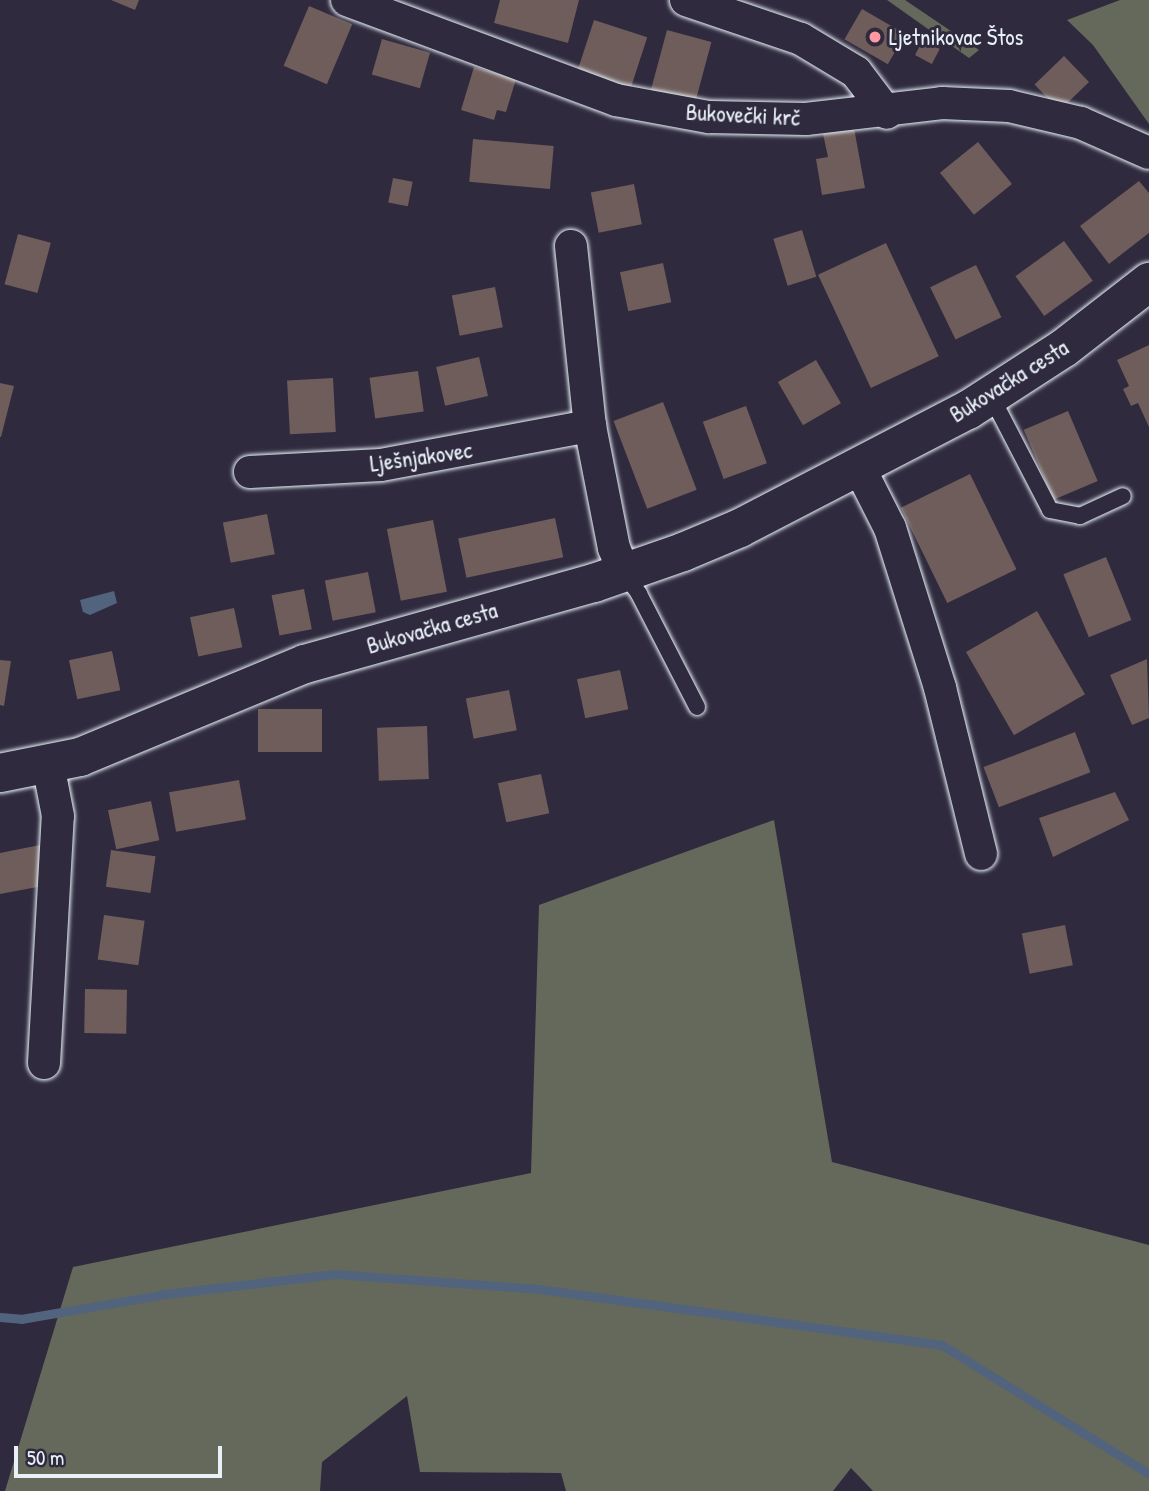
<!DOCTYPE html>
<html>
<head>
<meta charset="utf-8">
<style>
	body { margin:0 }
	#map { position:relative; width:1149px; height:1491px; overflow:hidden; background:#2f2a3d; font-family:"Patrick Hand",sans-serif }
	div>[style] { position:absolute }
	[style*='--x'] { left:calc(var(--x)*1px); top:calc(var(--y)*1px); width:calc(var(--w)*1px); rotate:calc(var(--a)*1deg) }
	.green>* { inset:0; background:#65695b }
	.water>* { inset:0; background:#52647d }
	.stream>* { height:9px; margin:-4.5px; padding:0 4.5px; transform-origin:4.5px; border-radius:4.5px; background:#52647d }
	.building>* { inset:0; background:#6e5d5b; transform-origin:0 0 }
	.roads { filter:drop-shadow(0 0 2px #e8f1f8) drop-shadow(0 0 2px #e8f1f8) }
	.lane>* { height:16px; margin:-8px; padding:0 8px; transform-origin:8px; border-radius:8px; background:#2f2a3d }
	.street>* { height:32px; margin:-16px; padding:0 16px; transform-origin:16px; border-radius:16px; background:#2f2a3d }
	.secondary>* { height:38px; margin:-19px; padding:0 19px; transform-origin:19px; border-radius:19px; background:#2f2a3d }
	.dots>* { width:19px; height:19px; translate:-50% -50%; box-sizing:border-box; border:4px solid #2f2a3d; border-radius:50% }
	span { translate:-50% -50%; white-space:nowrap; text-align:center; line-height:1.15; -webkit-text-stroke:6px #2f2a3d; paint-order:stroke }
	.poi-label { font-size:23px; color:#e8f1f8 }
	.left { translate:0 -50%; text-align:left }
	.street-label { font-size:23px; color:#e8f1f8 }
	.scale { position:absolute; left:14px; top:1446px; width:208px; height:32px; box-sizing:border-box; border:4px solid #e8f1f8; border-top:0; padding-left:9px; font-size:21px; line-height:24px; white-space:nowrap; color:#e8f1f8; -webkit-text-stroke:5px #2f2a3d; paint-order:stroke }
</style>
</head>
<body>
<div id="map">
	<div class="green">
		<i style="clip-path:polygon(887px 0,905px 0,979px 50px,969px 58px)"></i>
		<i style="clip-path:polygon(1120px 0,1149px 0,1149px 124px,1093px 45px,1067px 20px)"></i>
		<i style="clip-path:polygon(774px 820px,832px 1162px,1149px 1245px,1149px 1491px,873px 1491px,851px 1468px,833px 1491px,566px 1491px,561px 1473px,420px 1472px,407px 1396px,322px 1462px,320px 1491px,5px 1491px,73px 1267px,531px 1173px,539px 905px)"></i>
	</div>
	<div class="water">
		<i style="clip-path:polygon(114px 591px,117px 603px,90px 615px,83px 612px,80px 600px)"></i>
	</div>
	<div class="stream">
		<i style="--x:0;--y:1317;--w:21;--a:5"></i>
		<i style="--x:21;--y:1319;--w:146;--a:-9.8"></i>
		<i style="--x:165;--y:1294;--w:171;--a:-6.7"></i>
		<i style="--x:335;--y:1274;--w:205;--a:4.2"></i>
		<i style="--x:539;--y:1289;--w:407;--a:7.9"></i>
		<i style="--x:942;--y:1345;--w:244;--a:31.9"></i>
	</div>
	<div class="building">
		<i style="clip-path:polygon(111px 0,139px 0,135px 10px)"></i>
		<i style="clip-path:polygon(500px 0,579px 0,568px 43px,494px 23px)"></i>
		<i style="left:309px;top:6px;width:47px;height:65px;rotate:23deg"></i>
		<i style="left:862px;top:9px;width:50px;height:35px;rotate:30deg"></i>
		<i style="left:594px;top:20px;width:56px;height:55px;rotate:18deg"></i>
		<i style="left:667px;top:30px;width:46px;height:63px;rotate:15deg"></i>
		<i style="left:382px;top:39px;width:50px;height:37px;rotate:16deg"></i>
		<i style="left:923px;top:40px;width:19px;height:17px;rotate:28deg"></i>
		<i style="left:1064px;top:56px;width:36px;height:41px;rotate:46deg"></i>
		<i style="clip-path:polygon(474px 67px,516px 79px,506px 112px,497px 110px,494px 120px,461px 110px)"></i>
		<i style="clip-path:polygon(854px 128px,865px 188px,822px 195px,816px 159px,828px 157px,823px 134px)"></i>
		<i style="left:473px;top:139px;width:81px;height:43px;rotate:5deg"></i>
		<i style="left:978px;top:142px;width:54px;height:49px;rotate:51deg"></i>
		<i style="left:393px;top:178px;width:20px;height:25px;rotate:11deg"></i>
		<i style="clip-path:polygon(1139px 181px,1149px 193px,1149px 233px,1109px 264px,1080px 226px)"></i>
		<i style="left:634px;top:184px;width:41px;height:44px;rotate:79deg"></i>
		<i style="left:802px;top:230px;width:49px;height:30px;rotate:73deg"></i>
		<i style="left:18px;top:234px;width:34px;height:52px;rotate:15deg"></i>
		<i style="left:1064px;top:241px;width:49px;height:60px;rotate:54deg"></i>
		<i style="left:886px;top:243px;width:125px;height:75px;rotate:65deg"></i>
		<i style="left:663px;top:263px;width:40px;height:44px;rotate:78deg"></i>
		<i style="left:976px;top:265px;width:58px;height:51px;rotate:64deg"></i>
		<i style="left:495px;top:287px;width:41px;height:44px;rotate:79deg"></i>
		<i style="clip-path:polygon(1149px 345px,1149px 427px,1138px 403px,1131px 406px,1123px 389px,1129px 386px,1117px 360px)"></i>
		<i style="left:479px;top:357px;width:40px;height:44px;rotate:77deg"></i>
		<i style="left:816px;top:360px;width:50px;height:44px;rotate:60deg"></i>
		<i style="left:418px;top:371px;width:41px;height:49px;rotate:82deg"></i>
		<i style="left:333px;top:378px;width:54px;height:46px;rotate:87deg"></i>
		<i style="clip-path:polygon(0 383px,14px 386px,1px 437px,0 437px)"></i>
		<i style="left:663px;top:402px;width:94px;height:53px;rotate:69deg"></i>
		<i style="left:746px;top:406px;width:61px;height:46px;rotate:70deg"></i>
		<i style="left:1068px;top:411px;width:76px;height:48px;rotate:67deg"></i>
		<i style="left:970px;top:474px;width:106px;height:77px;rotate:64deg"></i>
		<i style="left:267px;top:514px;width:41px;height:45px;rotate:79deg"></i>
		<i style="left:555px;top:518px;width:40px;height:99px;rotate:78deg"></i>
		<i style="left:433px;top:520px;width:73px;height:47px;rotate:79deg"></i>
		<i style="left:1106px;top:557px;width:68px;height:46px;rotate:68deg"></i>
		<i style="left:368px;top:572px;width:41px;height:44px;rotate:79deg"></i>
		<i style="left:304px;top:589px;width:41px;height:33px;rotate:79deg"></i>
		<i style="left:234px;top:608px;width:40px;height:45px;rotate:78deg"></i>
		<i style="left:1037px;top:611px;width:96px;height:82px;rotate:60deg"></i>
		<i style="left:112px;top:651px;width:40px;height:44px;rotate:78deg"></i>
		<i style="clip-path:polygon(1147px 659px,1149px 718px,1132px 725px,1110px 675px)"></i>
		<i style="clip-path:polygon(0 660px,11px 661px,4px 706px,0 705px)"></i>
		<i style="left:620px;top:670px;width:40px;height:44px;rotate:78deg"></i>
		<i style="left:509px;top:690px;width:41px;height:44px;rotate:79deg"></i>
		<i style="left:322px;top:709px;width:43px;height:64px;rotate:90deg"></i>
		<i style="left:427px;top:726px;width:53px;height:50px;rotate:88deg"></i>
		<i style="left:1075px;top:732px;width:43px;height:98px;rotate:69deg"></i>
		<i style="left:541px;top:774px;width:40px;height:44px;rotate:78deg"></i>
		<i style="left:239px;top:780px;width:40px;height:71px;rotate:80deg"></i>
		<i style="clip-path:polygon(1115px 792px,1129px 820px,1053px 857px,1039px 818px)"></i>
		<i style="left:151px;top:801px;width:40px;height:44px;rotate:78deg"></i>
		<i style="clip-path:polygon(40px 845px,48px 885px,0 894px,0 853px)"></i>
		<i style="left:111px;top:850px;width:45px;height:37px;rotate:8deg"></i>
		<i style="left:104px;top:915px;width:41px;height:45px;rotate:8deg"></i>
		<i style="left:1065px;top:925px;width:41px;height:44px;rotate:79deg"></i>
		<i style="left:85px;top:989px;width:42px;height:44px;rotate:1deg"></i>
	</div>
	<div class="roads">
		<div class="lane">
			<i style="--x:991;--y:396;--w:128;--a:62.6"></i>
			<i style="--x:1050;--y:510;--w:31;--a:11"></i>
			<i style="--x:1080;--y:516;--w:47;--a:-24.9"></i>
			<i style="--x:624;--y:573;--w:26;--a:54"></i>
			<i style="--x:639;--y:594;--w:127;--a:62.8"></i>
		</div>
		<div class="street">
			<i style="--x:347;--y:0;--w:287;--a:20.4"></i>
			<i style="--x:616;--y:100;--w:95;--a:10.4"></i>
			<i style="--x:709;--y:117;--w:97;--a:1.2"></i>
			<i style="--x:806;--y:119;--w:137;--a:-6.7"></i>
			<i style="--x:942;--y:103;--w:67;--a:2.6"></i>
			<i style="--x:1009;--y:106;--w:74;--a:13.3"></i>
			<i style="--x:1081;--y:123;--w:74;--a:23.8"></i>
			<i style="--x:686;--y:0;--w:121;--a:18.7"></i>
			<i style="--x:801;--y:39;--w:64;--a:31"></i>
			<i style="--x:856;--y:72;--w:51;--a:52.9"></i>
			<i style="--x:571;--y:246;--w:181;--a:84"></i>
			<i style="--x:590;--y:426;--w:124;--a:78.9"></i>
			<i style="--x:614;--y:548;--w:27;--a:68"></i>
			<i style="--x:859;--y:467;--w:68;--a:63.1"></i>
			<i style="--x:890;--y:528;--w:168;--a:72.6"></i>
			<i style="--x:940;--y:688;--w:171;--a:76.1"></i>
			<i style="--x:250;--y:472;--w:131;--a:-3.1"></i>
			<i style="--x:381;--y:465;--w:213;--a:-10.6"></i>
			<i style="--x:44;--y:1063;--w:247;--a:-86.8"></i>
			<i style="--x:58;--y:816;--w:53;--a:-100.9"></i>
		</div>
		<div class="secondary">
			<i style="--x:0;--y:773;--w:82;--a:-11.3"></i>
			<i style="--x:80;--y:757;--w:243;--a:-22.5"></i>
			<i style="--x:305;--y:664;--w:300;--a:-15.7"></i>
			<i style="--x:594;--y:583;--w:94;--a:-19.2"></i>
			<i style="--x:683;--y:552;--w:62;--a:-22.8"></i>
			<i style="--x:740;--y:528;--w:257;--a:-27.4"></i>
			<i style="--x:968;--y:410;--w:114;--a:-32.9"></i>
			<i style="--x:1064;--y:348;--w:108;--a:-37.8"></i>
		</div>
	</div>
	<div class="dots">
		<i style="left:875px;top:37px;background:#ff9aa2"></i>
	</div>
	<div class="poi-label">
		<span class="left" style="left:889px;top:37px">Ljetnikovac Štos</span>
	</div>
	<div class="street-label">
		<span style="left:743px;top:115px;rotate:3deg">Bukovečki krč</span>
		<span style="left:1009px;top:381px;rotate:-32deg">Bukovačka cesta</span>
		<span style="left:421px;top:457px;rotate:-8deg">Lješnjakovec</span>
		<span style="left:432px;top:628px;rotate:-16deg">Bukovačka cesta</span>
	</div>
	<div class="scale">50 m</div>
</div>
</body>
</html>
